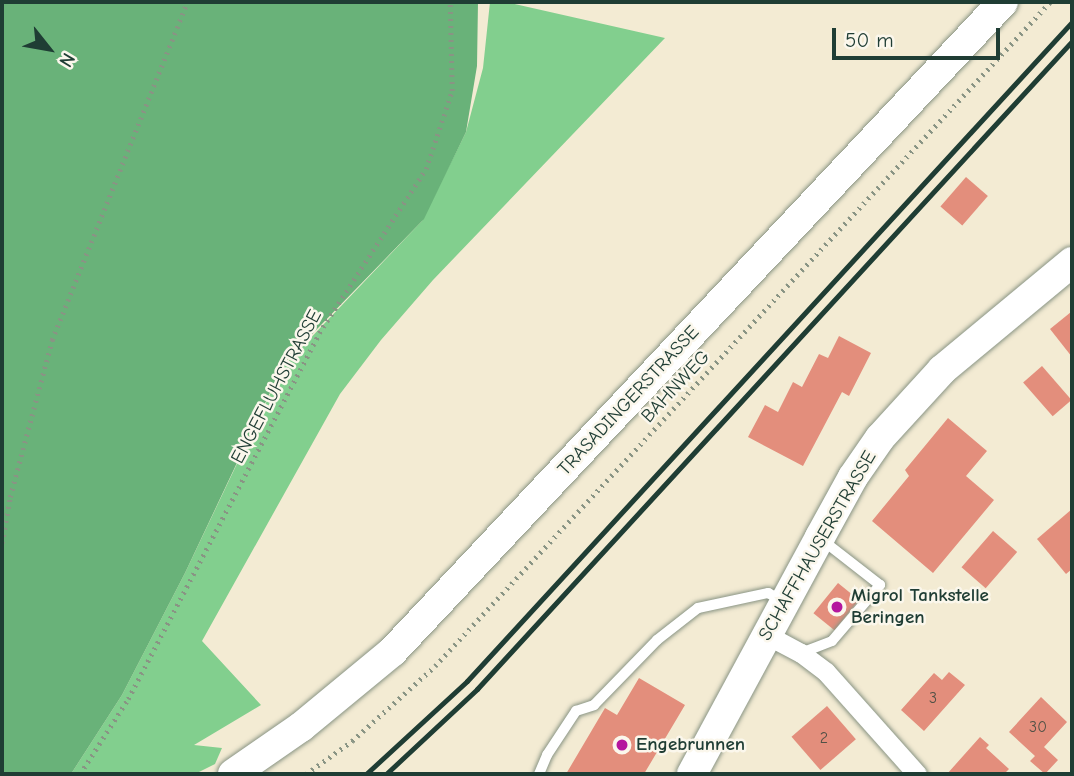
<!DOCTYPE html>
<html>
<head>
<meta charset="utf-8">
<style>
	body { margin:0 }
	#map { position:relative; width:1074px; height:776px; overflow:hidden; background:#f3ebd3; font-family:"Comic Neue",sans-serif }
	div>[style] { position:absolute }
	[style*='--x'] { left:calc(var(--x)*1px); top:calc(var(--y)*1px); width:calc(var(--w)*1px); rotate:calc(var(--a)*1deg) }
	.green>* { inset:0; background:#82cf8e }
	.forest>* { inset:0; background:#69b279 }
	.building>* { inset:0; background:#e38e7c; transform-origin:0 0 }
	.path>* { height:4.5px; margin-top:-2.25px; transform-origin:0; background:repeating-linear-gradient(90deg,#899484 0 2px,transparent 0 7px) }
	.roads { filter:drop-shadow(0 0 2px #899484) drop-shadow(0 0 2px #899484) }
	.lane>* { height:10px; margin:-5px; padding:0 5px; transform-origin:5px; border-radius:5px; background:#fff }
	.street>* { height:19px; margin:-9.5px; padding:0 9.5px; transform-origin:9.5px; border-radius:9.5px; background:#fff }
	.primary>* { height:30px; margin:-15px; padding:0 15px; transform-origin:15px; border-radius:15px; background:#fff }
	.rail>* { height:5px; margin:-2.5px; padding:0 2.5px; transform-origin:2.5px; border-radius:2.5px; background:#1f3d34 }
	.dots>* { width:19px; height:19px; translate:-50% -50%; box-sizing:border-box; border:4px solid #fbf7ec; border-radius:50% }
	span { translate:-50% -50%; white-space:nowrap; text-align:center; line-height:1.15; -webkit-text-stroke:5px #fbf7ec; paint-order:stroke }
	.number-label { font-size:16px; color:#505146 }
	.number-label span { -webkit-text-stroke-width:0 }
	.street-label { font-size:19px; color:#1f3d34 }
	.poi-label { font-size:19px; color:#1f3d34; font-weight:700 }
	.left { translate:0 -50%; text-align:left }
	.frame { position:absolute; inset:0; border:4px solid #1f3d34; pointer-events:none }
	.north { position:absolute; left:14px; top:14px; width:70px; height:70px; -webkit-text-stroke:5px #fbf7ec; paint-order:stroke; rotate:121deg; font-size:19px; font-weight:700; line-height:28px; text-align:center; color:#1f3d34 }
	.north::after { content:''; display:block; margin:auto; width:24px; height:32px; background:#1f3d34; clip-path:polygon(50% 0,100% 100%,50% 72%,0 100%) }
	.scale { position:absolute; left:832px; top:28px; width:168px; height:32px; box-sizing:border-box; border:4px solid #1f3d34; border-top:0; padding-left:9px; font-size:21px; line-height:24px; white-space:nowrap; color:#1f3d34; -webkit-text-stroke:5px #fbf7ec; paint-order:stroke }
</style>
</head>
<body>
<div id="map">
	<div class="green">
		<i style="clip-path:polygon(490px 2px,506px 2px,665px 38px,433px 280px,381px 340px,340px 394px,202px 641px,261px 705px,194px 745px,222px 748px,215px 764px,195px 774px,71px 774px,122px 695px,185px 573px,283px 367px,422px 221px,466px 132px,483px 68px)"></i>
	</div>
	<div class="forest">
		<i style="clip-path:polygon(2px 2px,478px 2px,477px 66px,466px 132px,424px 219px,284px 363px,185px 573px,122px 695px,71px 774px,2px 774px)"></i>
	</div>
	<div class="building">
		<i style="left:966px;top:177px;width:29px;height:39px;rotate:41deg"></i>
		<i style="clip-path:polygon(1071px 312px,1072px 314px,1072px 357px,1050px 329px)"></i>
		<i style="clip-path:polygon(839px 336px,871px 353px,849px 396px,842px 392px,803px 466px,748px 437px,765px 405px,778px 412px,793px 382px,802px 387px,819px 354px,828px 358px)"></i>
		<i style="left:1042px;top:366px;width:45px;height:25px;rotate:49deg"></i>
		<i style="clip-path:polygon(948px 418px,987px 451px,966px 476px,994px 500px,933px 573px,872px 521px,909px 476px,905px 470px)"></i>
		<i style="clip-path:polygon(1072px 509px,1072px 569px,1066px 574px,1037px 539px)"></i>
		<i style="left:993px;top:531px;width:32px;height:48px;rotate:41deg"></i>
		<i style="left:838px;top:583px;width:27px;height:39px;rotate:39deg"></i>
		<i style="clip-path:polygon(949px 672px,965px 685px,924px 731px,901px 710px,934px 673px,942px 680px)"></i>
		<i style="clip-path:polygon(639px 678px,685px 705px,644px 774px,566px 774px,605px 708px,617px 715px)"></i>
		<i style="clip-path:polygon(1041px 697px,1067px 722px,1044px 747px,1058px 760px,1045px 774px,1030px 761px,1035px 756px,1009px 732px)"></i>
		<i style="left:827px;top:706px;width:44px;height:47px;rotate:49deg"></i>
		<i style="clip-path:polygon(980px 737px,989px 745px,986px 748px,1009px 769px,1004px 774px,947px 774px)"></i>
	</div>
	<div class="path">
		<i style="--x:2;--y:543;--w:47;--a:-80.1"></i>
		<i style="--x:10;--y:497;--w:163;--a:-75"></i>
		<i style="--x:52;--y:340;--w:364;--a:-68.2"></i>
		<i style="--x:80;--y:774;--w:89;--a:-57.4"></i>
		<i style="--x:128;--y:699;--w:413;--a:-62.4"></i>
		<i style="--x:319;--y:333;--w:196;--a:-56.9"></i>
		<i style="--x:426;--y:169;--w:82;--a:-71.6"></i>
		<i style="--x:452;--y:91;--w:89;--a:-91.3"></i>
		<i style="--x:306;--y:774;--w:57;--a:-35.7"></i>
		<i style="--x:352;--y:741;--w:112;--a:-42.1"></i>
		<i style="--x:435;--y:666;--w:905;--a:-47.19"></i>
	</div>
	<div class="roads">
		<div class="lane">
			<i style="--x:801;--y:653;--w:33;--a:-21"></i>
			<i style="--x:832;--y:641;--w:74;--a:-49.4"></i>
			<i style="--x:880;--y:585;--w:75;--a:-142.1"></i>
			<i style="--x:539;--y:774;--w:21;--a:-67"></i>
			<i style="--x:547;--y:755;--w:53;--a:-56.6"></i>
			<i style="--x:576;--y:711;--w:19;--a:-18"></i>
			<i style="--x:594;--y:705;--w:91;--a:-45.9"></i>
			<i style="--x:657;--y:640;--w:52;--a:-38"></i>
			<i style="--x:698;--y:608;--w:72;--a:-12.1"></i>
			<i style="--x:768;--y:593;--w:15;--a:28"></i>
		</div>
		<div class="street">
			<i style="--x:767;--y:635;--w:38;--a:28"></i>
			<i style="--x:801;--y:653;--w:31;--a:37"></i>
			<i style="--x:826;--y:672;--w:137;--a:48.3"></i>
		</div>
		<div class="primary">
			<i style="--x:233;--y:774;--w:83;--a:-34.7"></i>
			<i style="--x:301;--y:727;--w:118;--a:-39.5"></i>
			<i style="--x:392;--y:652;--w:892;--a:-46.77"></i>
			<i style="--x:692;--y:774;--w:269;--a:-61.6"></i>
			<i style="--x:820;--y:537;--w:68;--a:-61.2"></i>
			<i style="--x:853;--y:477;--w:47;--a:-55.3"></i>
			<i style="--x:880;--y:438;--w:92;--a:-47.6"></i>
			<i style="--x:942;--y:370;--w:169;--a:-39.7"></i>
		</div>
	</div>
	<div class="rail">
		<i style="--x:366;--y:774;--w:137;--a:-42.6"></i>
		<i style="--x:467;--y:681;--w:895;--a:-47.45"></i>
		<i style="--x:386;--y:774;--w:125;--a:-43"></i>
		<i style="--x:477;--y:689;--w:880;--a:-47.44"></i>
	</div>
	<div class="dots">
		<i style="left:837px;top:607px;background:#b5179e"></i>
		<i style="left:622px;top:745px;background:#b5179e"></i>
	</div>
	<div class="number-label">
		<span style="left:933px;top:698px">3</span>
		<span style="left:1038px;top:727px">30</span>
		<span style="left:824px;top:738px">2</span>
	</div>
	<div class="street-label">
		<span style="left:277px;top:387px;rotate:-62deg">ENGEFLUHSTRASSE</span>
		<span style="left:676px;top:387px;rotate:-47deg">BAHNWEG</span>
		<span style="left:629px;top:401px;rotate:-47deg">TRASADINGERSTRASSE</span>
		<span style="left:818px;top:546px;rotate:-60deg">SCHAFFHAUSERSTRASSE</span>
	</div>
	<div class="poi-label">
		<span class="left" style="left:851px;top:607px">Migrol Tankstelle<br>Beringen</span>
		<span class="left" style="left:636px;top:745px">Engebrunnen</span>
	</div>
	<div class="frame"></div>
	<div class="north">N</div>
	<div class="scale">50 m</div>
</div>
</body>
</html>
